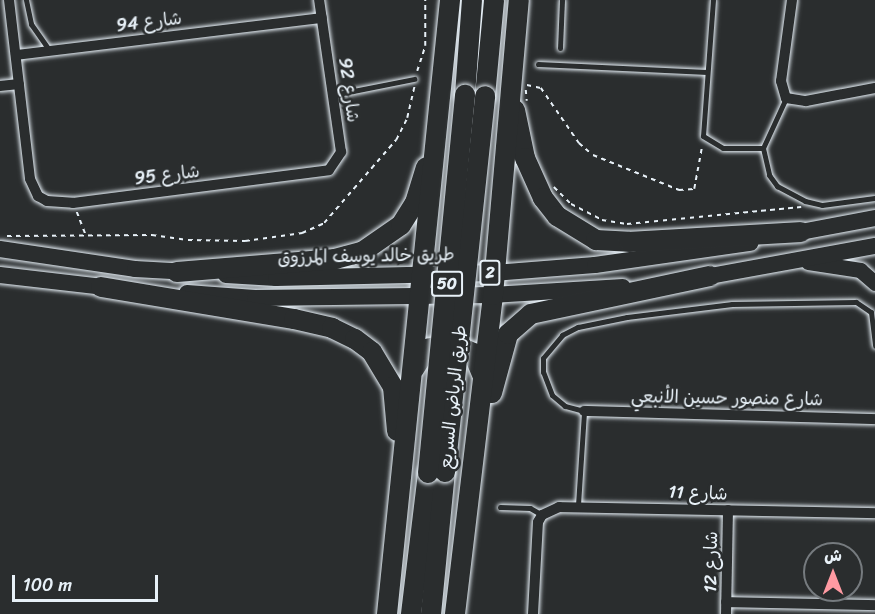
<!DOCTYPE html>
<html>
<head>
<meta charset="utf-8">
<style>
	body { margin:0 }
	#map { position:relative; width:875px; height:614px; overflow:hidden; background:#2a2d2e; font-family:Sriracha,"Playpen Sans Arabic",sans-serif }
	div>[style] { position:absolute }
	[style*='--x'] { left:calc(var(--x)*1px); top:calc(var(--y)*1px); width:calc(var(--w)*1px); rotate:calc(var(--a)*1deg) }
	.path>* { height:1.5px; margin-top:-0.75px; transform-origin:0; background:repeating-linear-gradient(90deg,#e8f1f8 0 4.5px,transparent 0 9px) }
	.roads { filter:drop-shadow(0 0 2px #e8f1f8) drop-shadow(0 0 2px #e8f1f8) }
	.lane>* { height:5px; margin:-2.5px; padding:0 2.5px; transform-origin:2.5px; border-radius:2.5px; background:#2a2d2e }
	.street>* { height:10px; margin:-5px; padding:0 5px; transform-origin:5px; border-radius:5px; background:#2a2d2e }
	.secondary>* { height:15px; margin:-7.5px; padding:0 7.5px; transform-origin:7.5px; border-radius:7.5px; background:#2a2d2e }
	.primary>* { height:16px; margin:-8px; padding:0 8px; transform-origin:8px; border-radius:8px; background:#2a2d2e }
	.highway>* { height:20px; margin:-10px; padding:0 10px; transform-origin:10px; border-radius:10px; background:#2a2d2e }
	.bridges { filter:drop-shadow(0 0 2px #e8f1f8) drop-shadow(0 0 2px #e8f1f8) }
	.highway-bridge>* { height:20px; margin:-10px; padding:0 10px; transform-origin:10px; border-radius:10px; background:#2a2d2e }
	span { translate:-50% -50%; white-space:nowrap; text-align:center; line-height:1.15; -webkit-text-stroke:5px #2a2d2e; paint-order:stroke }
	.shield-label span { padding:2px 4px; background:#2a2d2e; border:2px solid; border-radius:4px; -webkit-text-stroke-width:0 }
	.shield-label { font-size:16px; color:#e8f1f8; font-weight:700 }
	.street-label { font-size:18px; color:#e8f1f8 }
	.north { position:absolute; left:803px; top:542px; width:60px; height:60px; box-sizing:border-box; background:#2a2d2e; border:2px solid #767b7f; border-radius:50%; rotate:0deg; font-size:16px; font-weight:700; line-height:24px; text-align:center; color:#e8f1f8 }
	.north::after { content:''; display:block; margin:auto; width:21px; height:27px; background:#ff9aa2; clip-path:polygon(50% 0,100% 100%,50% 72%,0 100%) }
	.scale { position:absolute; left:12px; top:575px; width:146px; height:27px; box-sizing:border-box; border:3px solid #e8f1f8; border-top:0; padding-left:8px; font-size:18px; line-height:21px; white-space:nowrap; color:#e8f1f8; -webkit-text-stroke:4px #2a2d2e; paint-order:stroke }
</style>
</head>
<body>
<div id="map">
	<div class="path">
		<i style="--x:417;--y:71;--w:26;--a:-72"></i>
		<i style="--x:425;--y:46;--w:46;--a:-90"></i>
		<i style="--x:527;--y:85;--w:14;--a:12"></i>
		<i style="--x:541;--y:88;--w:67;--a:55.4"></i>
		<i style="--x:579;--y:143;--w:18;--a:41"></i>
		<i style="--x:593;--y:155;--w:93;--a:22.1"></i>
		<i style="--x:679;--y:190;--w:15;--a:-4"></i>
		<i style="--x:694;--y:189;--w:44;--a:-79.5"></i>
		<i style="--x:526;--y:90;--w:11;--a:85"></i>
		<i style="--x:554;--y:187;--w:24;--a:45"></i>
		<i style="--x:571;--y:204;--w:35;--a:27"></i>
		<i style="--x:602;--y:220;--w:25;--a:9"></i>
		<i style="--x:627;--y:224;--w:175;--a:-5.6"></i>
		<i style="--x:77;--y:212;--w:26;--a:69"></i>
		<i style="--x:7;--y:236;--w:145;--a:-0.4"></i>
		<i style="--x:152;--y:235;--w:36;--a:8"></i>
		<i style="--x:188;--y:240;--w:57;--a:1"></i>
		<i style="--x:245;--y:241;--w:58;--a:-8"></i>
		<i style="--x:302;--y:233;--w:24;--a:-24"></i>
		<i style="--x:324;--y:223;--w:110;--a:-49.1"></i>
		<i style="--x:396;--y:140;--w:25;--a:-63"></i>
		<i style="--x:407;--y:118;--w:32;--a:-77"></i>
	</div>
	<div class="roads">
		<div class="lane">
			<i style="--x:26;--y:0;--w:25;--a:78"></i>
			<i style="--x:31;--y:24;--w:33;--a:55"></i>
			<i style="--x:713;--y:0;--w:136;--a:94.2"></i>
			<i style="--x:703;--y:136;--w:23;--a:31"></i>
			<i style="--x:723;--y:148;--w:40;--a:0"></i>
			<i style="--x:763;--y:148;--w:55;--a:-65.3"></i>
			<i style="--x:560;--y:48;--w:48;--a:-87.6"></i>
			<i style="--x:538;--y:64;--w:169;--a:2.7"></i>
			<i style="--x:333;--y:95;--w:83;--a:-11.2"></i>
			<i style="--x:763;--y:148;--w:28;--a:77"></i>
			<i style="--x:769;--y:175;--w:14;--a:54"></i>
			<i style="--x:777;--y:186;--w:32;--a:28"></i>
			<i style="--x:805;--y:201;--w:17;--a:13"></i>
			<i style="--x:822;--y:205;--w:53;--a:-7.5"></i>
			<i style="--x:578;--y:505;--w:94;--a:-86.3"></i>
			<i style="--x:584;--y:411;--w:20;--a:-165"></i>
			<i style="--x:565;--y:406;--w:17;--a:-140"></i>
			<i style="--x:552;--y:395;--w:25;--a:-111"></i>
			<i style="--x:543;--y:372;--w:14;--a:-90"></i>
			<i style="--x:543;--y:358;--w:30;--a:-50"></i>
			<i style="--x:562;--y:335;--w:18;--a:-27"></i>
			<i style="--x:578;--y:327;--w:50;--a:-11.5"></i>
			<i style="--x:627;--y:317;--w:106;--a:-7.1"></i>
			<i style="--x:732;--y:304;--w:124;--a:-0.9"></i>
			<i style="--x:856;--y:302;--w:18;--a:34"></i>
			<i style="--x:871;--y:312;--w:34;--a:83"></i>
			<i style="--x:500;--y:507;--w:30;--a:2"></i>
			<i style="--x:530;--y:508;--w:14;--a:30"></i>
		</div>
		<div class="street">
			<i style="--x:9;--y:0;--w:180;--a:83.3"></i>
			<i style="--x:30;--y:179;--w:19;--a:65"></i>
			<i style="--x:38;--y:196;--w:10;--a:29"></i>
			<i style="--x:47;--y:201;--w:26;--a:4"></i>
			<i style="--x:73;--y:203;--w:258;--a:-7.3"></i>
			<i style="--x:329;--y:170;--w:22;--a:-56"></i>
			<i style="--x:341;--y:152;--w:154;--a:-98.2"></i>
			<i style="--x:792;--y:0;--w:82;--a:97.7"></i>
			<i style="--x:781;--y:81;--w:18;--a:74"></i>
			<i style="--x:786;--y:98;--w:20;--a:9"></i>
			<i style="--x:806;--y:101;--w:70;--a:-10.7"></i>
			<i style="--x:16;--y:55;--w:308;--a:-6.9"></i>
			<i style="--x:0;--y:86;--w:19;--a:-6"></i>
			<i style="--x:584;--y:411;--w:291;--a:1.6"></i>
			<i style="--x:726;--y:602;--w:149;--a:1.2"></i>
			<i style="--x:533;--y:614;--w:92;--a:-86.9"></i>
			<i style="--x:538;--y:522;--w:8;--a:-60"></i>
			<i style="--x:542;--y:515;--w:19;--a:-25"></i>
			<i style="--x:559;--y:507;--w:316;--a:1.1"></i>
			<i style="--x:726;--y:614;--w:104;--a:-88.9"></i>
		</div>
		<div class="secondary">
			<i style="--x:808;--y:262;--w:53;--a:8.7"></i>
			<i style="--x:860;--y:270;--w:20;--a:41"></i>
		</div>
		<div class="primary">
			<i style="--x:790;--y:234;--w:86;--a:-10.7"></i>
			<i style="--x:0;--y:249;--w:136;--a:8.4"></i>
			<i style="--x:135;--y:269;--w:54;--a:3.2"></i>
			<i style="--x:0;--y:275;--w:114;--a:6.6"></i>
			<i style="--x:226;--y:275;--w:50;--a:3.4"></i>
			<i style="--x:276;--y:278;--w:219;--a:-1.3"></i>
			<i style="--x:495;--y:273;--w:100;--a:-4.6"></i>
			<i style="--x:595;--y:265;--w:157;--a:-8.1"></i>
			<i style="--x:699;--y:278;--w:179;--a:-10.3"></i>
			<i style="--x:187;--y:293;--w:68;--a:4.2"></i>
			<i style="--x:255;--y:298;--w:238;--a:-0.7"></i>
			<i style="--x:493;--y:295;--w:130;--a:-3.5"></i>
		</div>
		<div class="highway">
			<i style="--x:465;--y:95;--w:95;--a:-85.8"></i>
			<i style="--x:485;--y:96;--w:96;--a:-84.6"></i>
			<i style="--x:515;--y:110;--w:49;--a:78.2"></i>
			<i style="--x:525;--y:158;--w:44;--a:65.8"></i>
			<i style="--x:543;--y:198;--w:23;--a:52"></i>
			<i style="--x:557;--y:216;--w:46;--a:31.6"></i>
			<i style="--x:596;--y:240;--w:33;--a:3"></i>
			<i style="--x:629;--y:242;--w:172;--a:-3.3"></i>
			<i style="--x:177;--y:272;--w:159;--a:-4.7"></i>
			<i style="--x:335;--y:259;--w:28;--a:-15"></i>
			<i style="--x:362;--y:252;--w:47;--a:-34.7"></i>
			<i style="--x:401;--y:225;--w:26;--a:-58"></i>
			<i style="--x:415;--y:203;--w:37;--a:-73"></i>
			<i style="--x:101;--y:287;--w:196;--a:9.4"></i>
			<i style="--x:294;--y:319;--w:39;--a:13"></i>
			<i style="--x:332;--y:328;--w:25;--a:26"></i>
			<i style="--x:355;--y:339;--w:21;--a:37"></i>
			<i style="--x:372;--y:352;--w:41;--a:59"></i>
			<i style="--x:393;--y:387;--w:44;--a:84.8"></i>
			<i style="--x:414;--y:369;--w:24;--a:-57"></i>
			<i style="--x:427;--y:349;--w:25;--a:-14"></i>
			<i style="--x:451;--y:343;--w:24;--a:24"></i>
			<i style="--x:473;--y:353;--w:25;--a:67"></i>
			<i style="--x:492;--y:393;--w:61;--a:-74.8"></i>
			<i style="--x:508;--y:334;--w:30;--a:-41"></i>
			<i style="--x:531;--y:314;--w:183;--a:-12"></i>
			<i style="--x:387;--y:614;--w:617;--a:-84.14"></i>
			<i style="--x:411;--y:614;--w:142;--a:-83.1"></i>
			<i style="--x:431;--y:614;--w:143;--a:-84.4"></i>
			<i style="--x:455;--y:614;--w:321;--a:-83.2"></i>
			<i style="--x:493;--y:295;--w:296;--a:-85"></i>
		</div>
	</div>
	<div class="bridges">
		<div class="highway-bridge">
			<i style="--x:445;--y:472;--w:378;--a:-83.9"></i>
			<i style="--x:428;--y:473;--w:380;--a:-84.4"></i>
		</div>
	</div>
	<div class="shield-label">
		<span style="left:490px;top:273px">2</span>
		<span style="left:447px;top:284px">50</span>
	</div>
	<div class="street-label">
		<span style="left:149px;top:22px;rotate:-7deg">شارع 94</span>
		<span style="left:349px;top:90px;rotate:82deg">شارع 92</span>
		<span style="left:167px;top:175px;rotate:-7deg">شارع 95</span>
		<span style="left:366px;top:256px;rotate:-1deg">طريق خالد يوسف المرزوق</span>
		<span style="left:453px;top:397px;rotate:-84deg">طريق الرياض السريع</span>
		<span style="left:727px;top:398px;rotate:1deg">شارع منصور حسين الأنبعي</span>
		<span style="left:698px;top:493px;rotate:2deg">شارع 11</span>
		<span style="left:711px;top:562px;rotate:-89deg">شارع 12</span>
	</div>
	<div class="north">ش</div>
	<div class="scale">100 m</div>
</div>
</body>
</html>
